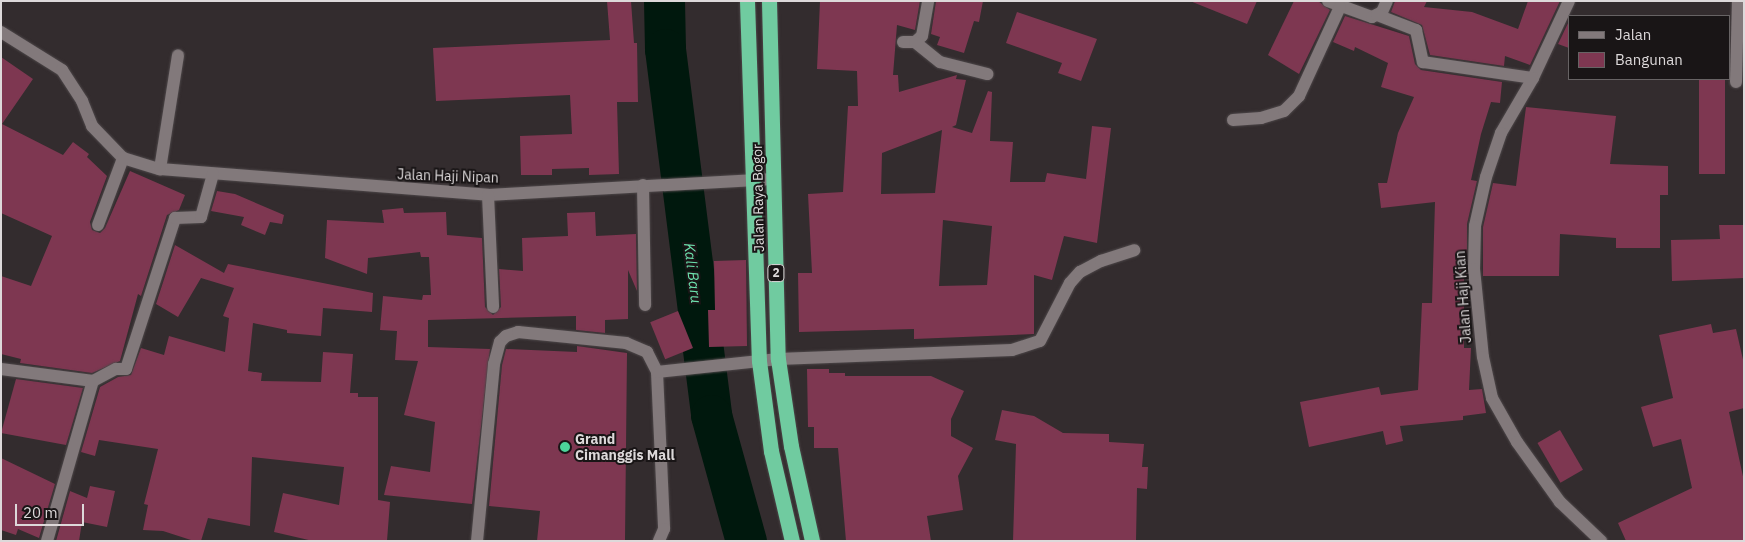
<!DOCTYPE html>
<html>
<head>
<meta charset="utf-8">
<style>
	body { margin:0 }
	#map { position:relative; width:1745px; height:542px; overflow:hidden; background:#332c2e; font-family:"IBM Plex Sans",sans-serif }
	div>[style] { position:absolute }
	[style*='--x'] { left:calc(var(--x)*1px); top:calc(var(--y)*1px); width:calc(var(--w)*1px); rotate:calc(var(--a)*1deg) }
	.river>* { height:41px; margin:-20.5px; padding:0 20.5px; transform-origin:20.5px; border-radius:20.5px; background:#00180d }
	.building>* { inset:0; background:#7e3751; transform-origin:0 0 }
	.roads { filter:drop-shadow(0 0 1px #4d4749) drop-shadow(0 0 1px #4d4749) }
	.minor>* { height:12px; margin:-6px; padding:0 6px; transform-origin:6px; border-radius:6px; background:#82797b }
	.highway>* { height:15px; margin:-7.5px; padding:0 7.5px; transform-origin:7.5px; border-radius:7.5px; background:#70cba0 }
	.dots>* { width:14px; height:14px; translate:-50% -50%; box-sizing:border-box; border:2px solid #191516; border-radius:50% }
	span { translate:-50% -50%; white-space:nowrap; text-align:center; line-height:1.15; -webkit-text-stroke:4px #191516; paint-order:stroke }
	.shield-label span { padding:1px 4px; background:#191516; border:1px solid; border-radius:4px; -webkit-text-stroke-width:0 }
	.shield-label { font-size:12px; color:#ddd9da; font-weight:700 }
	.street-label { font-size:14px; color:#ddd9da }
	.poi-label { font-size:14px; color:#ddd9da; font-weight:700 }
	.left { translate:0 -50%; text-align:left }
	.water-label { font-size:15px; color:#6de3ae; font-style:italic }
	.frame { position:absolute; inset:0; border:2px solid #ddd9da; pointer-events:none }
	.legend { position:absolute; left:1568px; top:15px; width:162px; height:65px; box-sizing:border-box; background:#191516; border:1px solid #676364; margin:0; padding:6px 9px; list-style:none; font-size:15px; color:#ddd9da }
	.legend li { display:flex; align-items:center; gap:10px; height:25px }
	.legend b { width:25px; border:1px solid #676364 }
	.scale { position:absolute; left:15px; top:504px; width:69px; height:22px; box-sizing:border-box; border:2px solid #ddd9da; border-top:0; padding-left:6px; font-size:15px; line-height:18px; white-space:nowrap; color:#ddd9da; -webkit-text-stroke:4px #191516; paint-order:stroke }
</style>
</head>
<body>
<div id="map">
	<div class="river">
		<i style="--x:664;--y:1;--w:48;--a:88.8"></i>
		<i style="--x:665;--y:49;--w:369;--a:82.8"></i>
		<i style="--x:711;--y:415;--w:131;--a:74.5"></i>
	</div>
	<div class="building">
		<i style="clip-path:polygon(607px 1px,631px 1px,634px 43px,637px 43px,638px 102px,617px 102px,619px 174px,589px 175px,589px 168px,552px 169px,552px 175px,521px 175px,520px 136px,572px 134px,570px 95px,436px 101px,433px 48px,610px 40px)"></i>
		<i style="clip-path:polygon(evenodd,820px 1px,920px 1px,915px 30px,897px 25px,893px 75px,898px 75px,899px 92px,957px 75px,956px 79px,966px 80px,956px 125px,952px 127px,972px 133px,988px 91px,992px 92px,990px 141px,1013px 142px,1010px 182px,1045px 182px,1047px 173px,1086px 179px,1092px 126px,1111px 128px,1097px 243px,1064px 236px,1052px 280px,1034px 275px,1034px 334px,914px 339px,914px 329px,799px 332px,798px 273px,812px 273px,808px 194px,843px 192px,848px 106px,858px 106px,857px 71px,817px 69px,820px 1px,942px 130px,935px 193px,881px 194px,882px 153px,942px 130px,820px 1px,943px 220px,992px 226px,987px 285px,939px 286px,943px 220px)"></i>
		<i style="clip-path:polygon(936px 1px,983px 1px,979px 22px,974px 21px,964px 53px,937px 45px,940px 37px,931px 34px)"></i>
		<i style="clip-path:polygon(1190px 1px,1257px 1px,1247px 24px)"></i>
		<i style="clip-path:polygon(1294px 1px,1318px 1px,1330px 10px,1299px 74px,1268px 55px)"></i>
		<i style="clip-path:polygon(1395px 1px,1427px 1px,1424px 7px,1472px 12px,1518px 29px,1528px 1px,1560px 1px,1530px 65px,1505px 56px,1504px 66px,1430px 55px,1422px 25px,1391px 12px)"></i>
		<i style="clip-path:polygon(1017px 12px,1097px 39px,1081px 81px,1058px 73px,1062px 63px,1006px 43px)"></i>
		<i style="clip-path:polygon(1345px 16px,1409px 36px,1415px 64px,1421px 70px,1502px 82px,1500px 103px,1491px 102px,1481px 134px,1471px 180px,1477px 181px,1467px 224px,1467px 276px,1464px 276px,1464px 348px,1471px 348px,1469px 390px,1482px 389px,1486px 413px,1463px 416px,1463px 420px,1400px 426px,1403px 441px,1386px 445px,1383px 431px,1309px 447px,1300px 402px,1379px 387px,1381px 395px,1418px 390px,1422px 303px,1432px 303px,1435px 202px,1381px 208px,1378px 183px,1387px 183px,1398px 133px,1414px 97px,1381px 87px,1388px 63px,1355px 47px,1354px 51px,1333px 42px)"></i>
		<i style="clip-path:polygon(1569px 21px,1569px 48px,1558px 44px)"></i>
		<i style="clip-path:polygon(1px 57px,33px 79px,2px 124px,63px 155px,73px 142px,89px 154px,87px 157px,107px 176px,90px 222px,92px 230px,100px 233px,105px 228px,130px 171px,185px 195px,179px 210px,167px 215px,141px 296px,138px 294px,120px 361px,92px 373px,20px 363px,21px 359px,1px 354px,1px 276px,31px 286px,52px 236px,1px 213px)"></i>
		<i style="left:1699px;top:79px;width:26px;height:95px"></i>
		<i style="clip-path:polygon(1526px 107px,1616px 116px,1610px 164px,1668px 166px,1668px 195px,1660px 195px,1660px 248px,1616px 248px,1616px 238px,1560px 234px,1559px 276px,1483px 276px,1483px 227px,1493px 183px,1516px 186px)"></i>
		<i style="clip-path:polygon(217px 191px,235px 194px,284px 215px,282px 224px,270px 222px,265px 235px,241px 225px,244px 217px,211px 211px)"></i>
		<i style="clip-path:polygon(403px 208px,404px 213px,446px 212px,447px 235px,482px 238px,485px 307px,493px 315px,501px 307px,499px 269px,523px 271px,522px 238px,568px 236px,567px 213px,595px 212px,596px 236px,636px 234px,637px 291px,628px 270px,628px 319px,605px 320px,605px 333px,576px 330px,576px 316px,428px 320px,428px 347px,490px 349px,472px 504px,384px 495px,391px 466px,430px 472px,435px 422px,404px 415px,418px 361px,395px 360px,397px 331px,380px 330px,383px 296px,422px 300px,423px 295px,431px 295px,429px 257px,421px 257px,420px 252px,368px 258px,367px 274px,325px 258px,327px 220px,384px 223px,382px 210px)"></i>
		<i style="clip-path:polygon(1719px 225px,1744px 225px,1744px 278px,1672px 281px,1671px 240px,1720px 239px)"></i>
		<i style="clip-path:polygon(175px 245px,224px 273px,228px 264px,373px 293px,372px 312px,323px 308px,321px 336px,287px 333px,287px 330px,253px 323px,248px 371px,262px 373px,261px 381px,321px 382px,323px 352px,353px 354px,350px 393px,358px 393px,358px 397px,378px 397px,378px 500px,390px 502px,387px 541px,313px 541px,274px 532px,283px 493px,339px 505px,344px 467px,252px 457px,250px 526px,208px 518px,201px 541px,194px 541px,163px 531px,143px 530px,148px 505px,144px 504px,158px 449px,99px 440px,95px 456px,81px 452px,100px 387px,118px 377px,131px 375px,141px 348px,164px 355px,169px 336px,225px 352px,229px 318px,223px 316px,234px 288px,201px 278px,178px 317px,156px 304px)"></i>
		<i style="clip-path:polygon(746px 260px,747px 346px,709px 347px,708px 310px,715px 310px,714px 261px)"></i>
		<i style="left:678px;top:311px;width:40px;height:30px;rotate:68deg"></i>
		<i style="clip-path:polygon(1711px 324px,1713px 333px,1736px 329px,1744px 364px,1744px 408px,1729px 412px,1744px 481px,1744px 541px,1626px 541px,1618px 523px,1692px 488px,1681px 439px,1653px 447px,1641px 407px,1673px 398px,1659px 335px)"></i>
		<i style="clip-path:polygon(577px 346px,627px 353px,625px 541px,537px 541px,540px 511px,489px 506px,502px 365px,506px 349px,577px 352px)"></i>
		<i style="clip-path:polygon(807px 369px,829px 369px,829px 373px,845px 373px,845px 376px,931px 376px,964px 391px,951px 419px,951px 436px,973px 448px,958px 476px,963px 510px,927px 516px,931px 541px,846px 541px,838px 448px,814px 448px,814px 427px,808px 427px)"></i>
		<i style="clip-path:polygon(16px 379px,83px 388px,66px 445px,1px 433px)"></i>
		<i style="clip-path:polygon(1002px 410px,1034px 416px,1063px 433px,1109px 434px,1109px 442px,1144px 444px,1142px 467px,1148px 467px,1147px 489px,1137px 488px,1136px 541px,1013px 541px,1016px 444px,995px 440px)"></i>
		<i style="left:1560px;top:430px;width:46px;height:26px;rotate:60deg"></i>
		<i style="clip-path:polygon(1px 458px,55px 484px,39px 538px,18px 529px,16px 535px,1px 530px)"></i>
		<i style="clip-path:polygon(90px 486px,115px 491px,107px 527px,82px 522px,79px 541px,56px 541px,70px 491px,87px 498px)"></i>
	</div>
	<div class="roads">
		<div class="minor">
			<i style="--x:1328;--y:1;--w:47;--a:20"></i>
			<i style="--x:1372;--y:17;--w:11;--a:-27"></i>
			<i style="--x:1382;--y:12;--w:12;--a:-66"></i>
			<i style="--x:1569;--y:1;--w:85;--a:115.1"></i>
			<i style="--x:1533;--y:78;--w:64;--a:120.2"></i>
			<i style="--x:1501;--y:133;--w:46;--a:108.8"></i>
			<i style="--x:1486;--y:177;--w:50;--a:102.7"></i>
			<i style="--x:1475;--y:226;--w:43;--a:91.3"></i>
			<i style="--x:1474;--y:269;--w:88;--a:84.2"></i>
			<i style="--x:1483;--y:357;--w:42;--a:77.6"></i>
			<i style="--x:1492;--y:398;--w:51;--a:60.4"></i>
			<i style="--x:1517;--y:442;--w:74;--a:54.4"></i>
			<i style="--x:1560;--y:502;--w:57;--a:43.6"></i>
			<i style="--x:1377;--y:15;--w:42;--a:21"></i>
			<i style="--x:1416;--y:30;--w:33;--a:78"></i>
			<i style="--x:1423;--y:62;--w:111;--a:8.3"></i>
			<i style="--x:1;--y:32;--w:72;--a:31.9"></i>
			<i style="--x:62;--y:70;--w:37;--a:57"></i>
			<i style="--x:82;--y:101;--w:27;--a:68"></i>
			<i style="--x:92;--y:126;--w:45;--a:45.9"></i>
			<i style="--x:123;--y:158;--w:39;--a:17"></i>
			<i style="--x:160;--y:169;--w:329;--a:4.5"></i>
			<i style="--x:488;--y:195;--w:286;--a:-3.2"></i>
			<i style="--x:903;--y:42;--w:12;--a:0"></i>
			<i style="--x:915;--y:42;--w:9;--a:-41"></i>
			<i style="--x:922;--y:36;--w:36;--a:-80"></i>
			<i style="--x:915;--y:42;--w:32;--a:39"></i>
			<i style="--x:940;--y:62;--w:49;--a:14.3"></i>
			<i style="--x:1736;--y:82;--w:81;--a:-88.6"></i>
			<i style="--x:1233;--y:120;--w:28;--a:-4"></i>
			<i style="--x:1261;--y:118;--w:24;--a:-17"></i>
			<i style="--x:1284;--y:111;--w:21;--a:-45"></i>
			<i style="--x:1299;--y:96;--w:98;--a:-65.3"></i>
			<i style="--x:160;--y:169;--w:115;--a:-81"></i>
			<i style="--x:643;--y:185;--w:120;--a:89"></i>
			<i style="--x:488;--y:195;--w:112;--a:87.4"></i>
			<i style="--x:98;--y:225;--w:72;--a:-69.5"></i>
			<i style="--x:1;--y:369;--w:93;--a:7.4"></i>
			<i style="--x:657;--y:372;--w:157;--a:87.4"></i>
			<i style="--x:664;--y:529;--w:13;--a:113"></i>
			<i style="--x:47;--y:541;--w:166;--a:-74"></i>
			<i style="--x:93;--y:381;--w:26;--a:-28"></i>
			<i style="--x:116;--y:369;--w:10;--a:0"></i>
			<i style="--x:126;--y:369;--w:159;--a:-72"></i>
			<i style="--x:175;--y:218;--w:26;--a:-2"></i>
			<i style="--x:201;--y:217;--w:45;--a:-74.4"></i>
			<i style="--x:477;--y:541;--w:178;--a:-84.5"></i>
			<i style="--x:494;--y:364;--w:23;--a:-75"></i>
			<i style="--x:500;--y:342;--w:8;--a:-45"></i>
			<i style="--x:506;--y:336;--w:13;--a:-18"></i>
			<i style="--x:518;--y:332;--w:109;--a:5.8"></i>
			<i style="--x:626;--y:343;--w:23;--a:23"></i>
			<i style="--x:647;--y:352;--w:22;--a:63"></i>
			<i style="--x:657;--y:372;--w:122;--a:-6.1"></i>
			<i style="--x:778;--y:359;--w:234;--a:-2.2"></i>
			<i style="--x:1012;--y:350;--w:29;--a:-18"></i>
			<i style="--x:1040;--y:341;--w:65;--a:-62.7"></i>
			<i style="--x:1070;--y:283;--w:15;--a:-48"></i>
			<i style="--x:1080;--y:272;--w:24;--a:-28"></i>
			<i style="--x:1101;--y:261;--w:35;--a:-18"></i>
		</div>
		<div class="highway">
			<i style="--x:747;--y:1;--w:360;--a:88.1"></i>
			<i style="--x:759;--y:361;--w:91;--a:82.4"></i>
			<i style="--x:771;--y:451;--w:92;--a:76.9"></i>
			<i style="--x:769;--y:1;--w:358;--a:88.6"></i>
			<i style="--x:778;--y:359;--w:88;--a:81.5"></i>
			<i style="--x:791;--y:446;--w:97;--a:77.5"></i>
		</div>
	</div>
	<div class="dots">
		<i style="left:565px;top:447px;background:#4cd49b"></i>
	</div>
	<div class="shield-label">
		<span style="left:776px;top:273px">2</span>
	</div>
	<div class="street-label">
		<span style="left:448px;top:176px;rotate:2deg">Jalan Haji Nipan</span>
		<span style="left:758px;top:198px;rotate:-91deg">Jalan Raya Bogor</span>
		<span style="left:1463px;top:297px;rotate:-94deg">Jalan Haji Kian</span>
	</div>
	<div class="poi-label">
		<span class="left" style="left:575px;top:447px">Grand<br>Cimanggis Mall</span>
	</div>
	<div class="water-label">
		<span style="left:693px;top:273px;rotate:83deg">Kali Baru</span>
	</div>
	<div class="frame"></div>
	<ul class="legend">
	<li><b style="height:6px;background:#82797b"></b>Jalan</li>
	<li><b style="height:14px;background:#7e3751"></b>Bangunan</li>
	</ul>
	<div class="scale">20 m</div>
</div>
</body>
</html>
